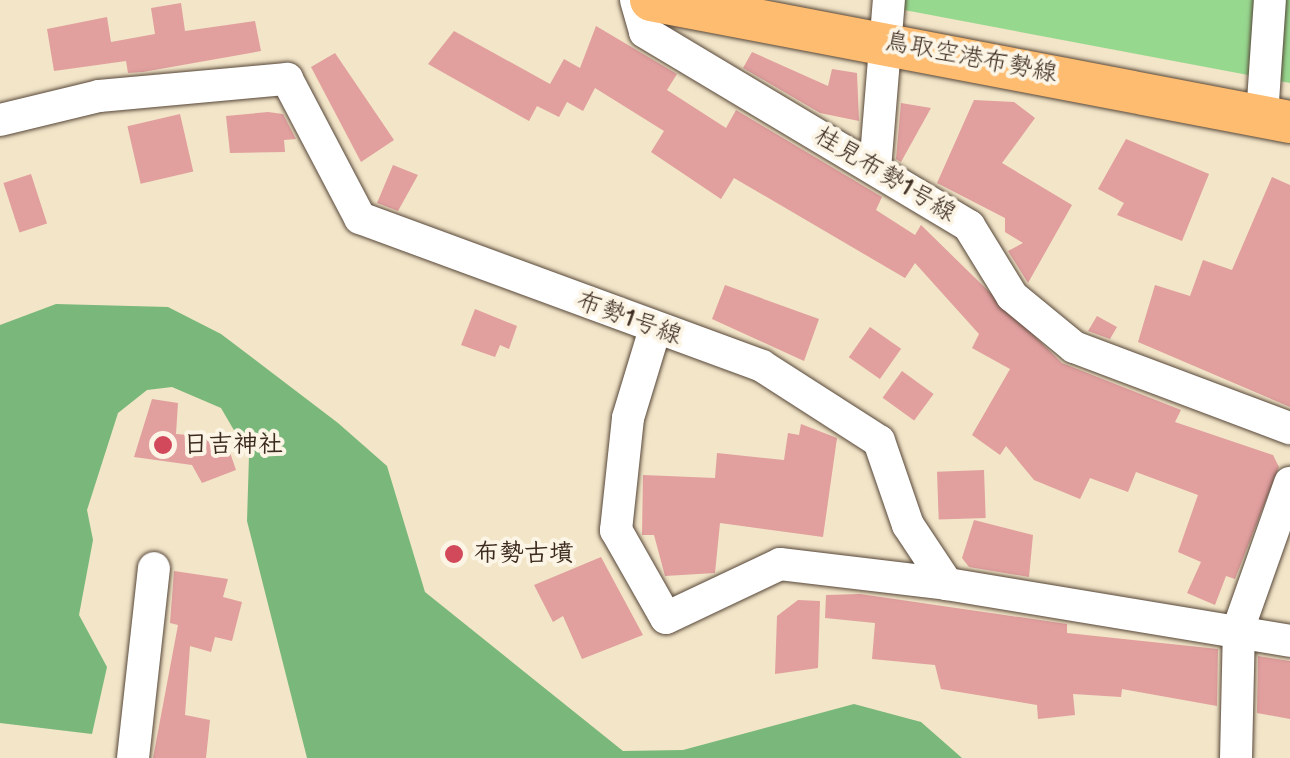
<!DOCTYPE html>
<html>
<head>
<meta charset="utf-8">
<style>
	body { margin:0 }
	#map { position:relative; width:1290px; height:758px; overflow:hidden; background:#f2e5c8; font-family:"Balsamiq Sans","Klee One",sans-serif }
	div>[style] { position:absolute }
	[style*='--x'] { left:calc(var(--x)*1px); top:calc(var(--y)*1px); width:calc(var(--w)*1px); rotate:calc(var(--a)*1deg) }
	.green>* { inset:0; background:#97d88f }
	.forest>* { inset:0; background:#79b87a }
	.building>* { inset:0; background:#e19f9e; transform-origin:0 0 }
	.roads { filter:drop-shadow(0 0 2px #564638) drop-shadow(0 0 2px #564638) }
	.minor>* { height:32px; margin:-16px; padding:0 16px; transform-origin:16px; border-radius:16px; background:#fff }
	.major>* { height:42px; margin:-21px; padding:0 21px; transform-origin:21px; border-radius:21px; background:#febc70 }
	.dots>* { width:28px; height:28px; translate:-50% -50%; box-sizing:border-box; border:5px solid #fcf5e5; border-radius:50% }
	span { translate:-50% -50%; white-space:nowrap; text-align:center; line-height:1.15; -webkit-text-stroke:8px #fcf5e5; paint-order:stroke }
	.street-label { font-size:25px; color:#3b2a1e }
	.poi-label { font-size:25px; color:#3b2a1e; font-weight:700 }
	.left { translate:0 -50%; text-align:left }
</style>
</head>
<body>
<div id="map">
	<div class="green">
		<i style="clip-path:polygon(899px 0,1290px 0,1290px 83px,899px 9px)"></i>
	</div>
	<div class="forest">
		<i style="clip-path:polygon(56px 304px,168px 307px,221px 334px,338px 423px,387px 466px,425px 592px,623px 751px,683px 750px,854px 704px,921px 722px,962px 758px,307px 758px,247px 521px,249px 456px,221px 408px,172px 387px,147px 390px,118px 413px,87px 510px,93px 540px,79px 615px,107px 667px,92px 734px,0 723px,0 325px)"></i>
	</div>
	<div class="building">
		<i style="clip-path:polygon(181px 3px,185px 31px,255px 21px,261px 51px,143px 72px,128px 73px,126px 61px,54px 71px,47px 29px,107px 17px,111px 42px,155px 34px,151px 8px)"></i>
		<i style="clip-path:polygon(596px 26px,677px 74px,667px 90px,726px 128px,736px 110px,882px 197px,876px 210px,915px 235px,921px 225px,1062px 363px,1181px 410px,1175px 422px,1273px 455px,1279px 467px,1235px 579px,1226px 576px,1215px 605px,1187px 593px,1201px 562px,1178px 552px,1198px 495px,1136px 472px,1128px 492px,1090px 478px,1080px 499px,1034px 480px,1006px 446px,1000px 455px,972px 435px,1010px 369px,972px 348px,979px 334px,915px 263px,905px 278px,734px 178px,721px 199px,651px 152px,664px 131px,595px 88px,583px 111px,567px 102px,559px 117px,537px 106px,529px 121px,428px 64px,454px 31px,550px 84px,564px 59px,580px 68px)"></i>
		<i style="clip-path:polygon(752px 52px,828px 86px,832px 69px,857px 73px,859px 121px,820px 113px,743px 68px)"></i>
		<i style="clip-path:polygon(335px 53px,394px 140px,361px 162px,311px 67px)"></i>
		<i style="clip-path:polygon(974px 100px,1014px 102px,1035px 118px,1002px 163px,1072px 205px,1028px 283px,1008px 251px,1023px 243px,1005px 232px,1005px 218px,937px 183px)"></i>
		<i style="clip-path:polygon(901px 103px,931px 108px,901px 162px,896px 159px)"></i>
		<i style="clip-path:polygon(268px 112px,283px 114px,296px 139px,284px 140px,285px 152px,230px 153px,226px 116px)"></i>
		<i style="left:180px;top:114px;width:59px;height:54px;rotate:77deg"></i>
		<i style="clip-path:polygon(1126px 139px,1209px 174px,1182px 241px,1117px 215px,1124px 203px,1098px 189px)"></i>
		<i style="clip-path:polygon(393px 165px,418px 175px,398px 211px,377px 203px)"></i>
		<i style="left:31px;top:174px;width:52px;height:29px;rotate:72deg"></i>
		<i style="clip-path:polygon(1272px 177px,1290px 185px,1290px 407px,1138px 342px,1155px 285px,1190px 296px,1203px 260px,1232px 270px)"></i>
		<i style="clip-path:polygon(725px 285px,819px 319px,804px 361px,712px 319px)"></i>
		<i style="clip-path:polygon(475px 309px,517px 326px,509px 349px,500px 345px,495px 357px,461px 345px)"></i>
		<i style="clip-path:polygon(1097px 316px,1117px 327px,1110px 339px,1088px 331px)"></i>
		<i style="left:870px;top:327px;width:38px;height:37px;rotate:35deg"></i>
		<i style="left:902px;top:371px;width:39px;height:33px;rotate:36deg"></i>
		<i style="clip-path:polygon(152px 399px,178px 403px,176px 434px,225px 438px,236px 470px,202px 483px,192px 465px,134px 457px)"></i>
		<i style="clip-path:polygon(801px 424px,837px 438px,823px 537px,720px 523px,715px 573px,665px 576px,654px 535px,642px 535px,643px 475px,715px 478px,717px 453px,784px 460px,788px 433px,799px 435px)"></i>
		<i style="left:984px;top:470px;width:48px;height:47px;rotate:88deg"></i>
		<i style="clip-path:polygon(974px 520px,1033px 535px,1029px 577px,969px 567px,962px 558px)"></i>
		<i style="clip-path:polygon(601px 557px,643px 635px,582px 659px,563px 616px,553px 622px,534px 585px)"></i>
		<i style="clip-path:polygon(174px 571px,228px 579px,223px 597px,242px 602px,232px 641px,215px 637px,211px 652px,190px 646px,185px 715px,210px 720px,206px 758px,153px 758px,178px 625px,170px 623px)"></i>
		<i style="clip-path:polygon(860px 594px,1067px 624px,1067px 633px,1218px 649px,1217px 706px,1122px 689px,1121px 697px,1073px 694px,1075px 715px,1038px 719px,1037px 705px,941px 689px,935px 665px,872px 659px,875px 623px,825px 618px,826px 595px)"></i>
		<i style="clip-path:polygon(798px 600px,820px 601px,818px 668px,775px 674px,777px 616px)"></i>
		<i style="clip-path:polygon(1258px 656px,1290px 661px,1290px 719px,1257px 713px)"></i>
	</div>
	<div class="roads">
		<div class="minor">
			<i style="--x:636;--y:0;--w:33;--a:74"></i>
			<i style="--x:645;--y:32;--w:378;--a:30.9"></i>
			<i style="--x:969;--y:226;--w:82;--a:58.4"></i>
			<i style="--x:1012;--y:296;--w:80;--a:39.4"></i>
			<i style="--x:1074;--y:347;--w:231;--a:20.6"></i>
			<i style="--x:1262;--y:116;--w:116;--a:-86.1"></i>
			<i style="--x:0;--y:120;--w:102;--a:-13.6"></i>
			<i style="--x:99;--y:96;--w:189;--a:-5.2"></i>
			<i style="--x:287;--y:79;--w:157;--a:62.3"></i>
			<i style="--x:360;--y:218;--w:428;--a:20.2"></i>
			<i style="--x:762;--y:366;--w:139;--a:32.7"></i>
			<i style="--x:879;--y:441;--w:89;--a:71"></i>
			<i style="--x:908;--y:525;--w:71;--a:56.5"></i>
			<i style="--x:947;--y:584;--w:348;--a:9.4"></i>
			<i style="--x:875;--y:169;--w:170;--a:-85.3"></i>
			<i style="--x:655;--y:329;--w:93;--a:106.9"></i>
			<i style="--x:628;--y:418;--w:113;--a:96.1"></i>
			<i style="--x:616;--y:530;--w:101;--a:60.4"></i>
			<i style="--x:666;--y:618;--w:126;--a:-25.3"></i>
			<i style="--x:780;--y:564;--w:168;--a:6.8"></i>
			<i style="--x:133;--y:758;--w:191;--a:-83.7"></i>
			<i style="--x:1236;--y:758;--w:131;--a:-88.7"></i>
			<i style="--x:1239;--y:627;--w:153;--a:-70.5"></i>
		</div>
		<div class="major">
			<i style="--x:651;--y:0;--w:651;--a:10.81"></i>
		</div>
	</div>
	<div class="dots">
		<i style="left:163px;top:445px;background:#d1495b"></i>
		<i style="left:454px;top:554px;background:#d1495b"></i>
	</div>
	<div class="street-label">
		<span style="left:971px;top:58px;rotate:11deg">鳥取空港布勢線</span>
		<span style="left:885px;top:175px;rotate:31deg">桂見布勢1号線</span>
		<span style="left:629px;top:319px;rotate:20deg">布勢1号線</span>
	</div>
	<div class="poi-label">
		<span class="left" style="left:183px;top:445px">日吉神社</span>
		<span class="left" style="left:474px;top:554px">布勢古墳</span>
	</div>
</div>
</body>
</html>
